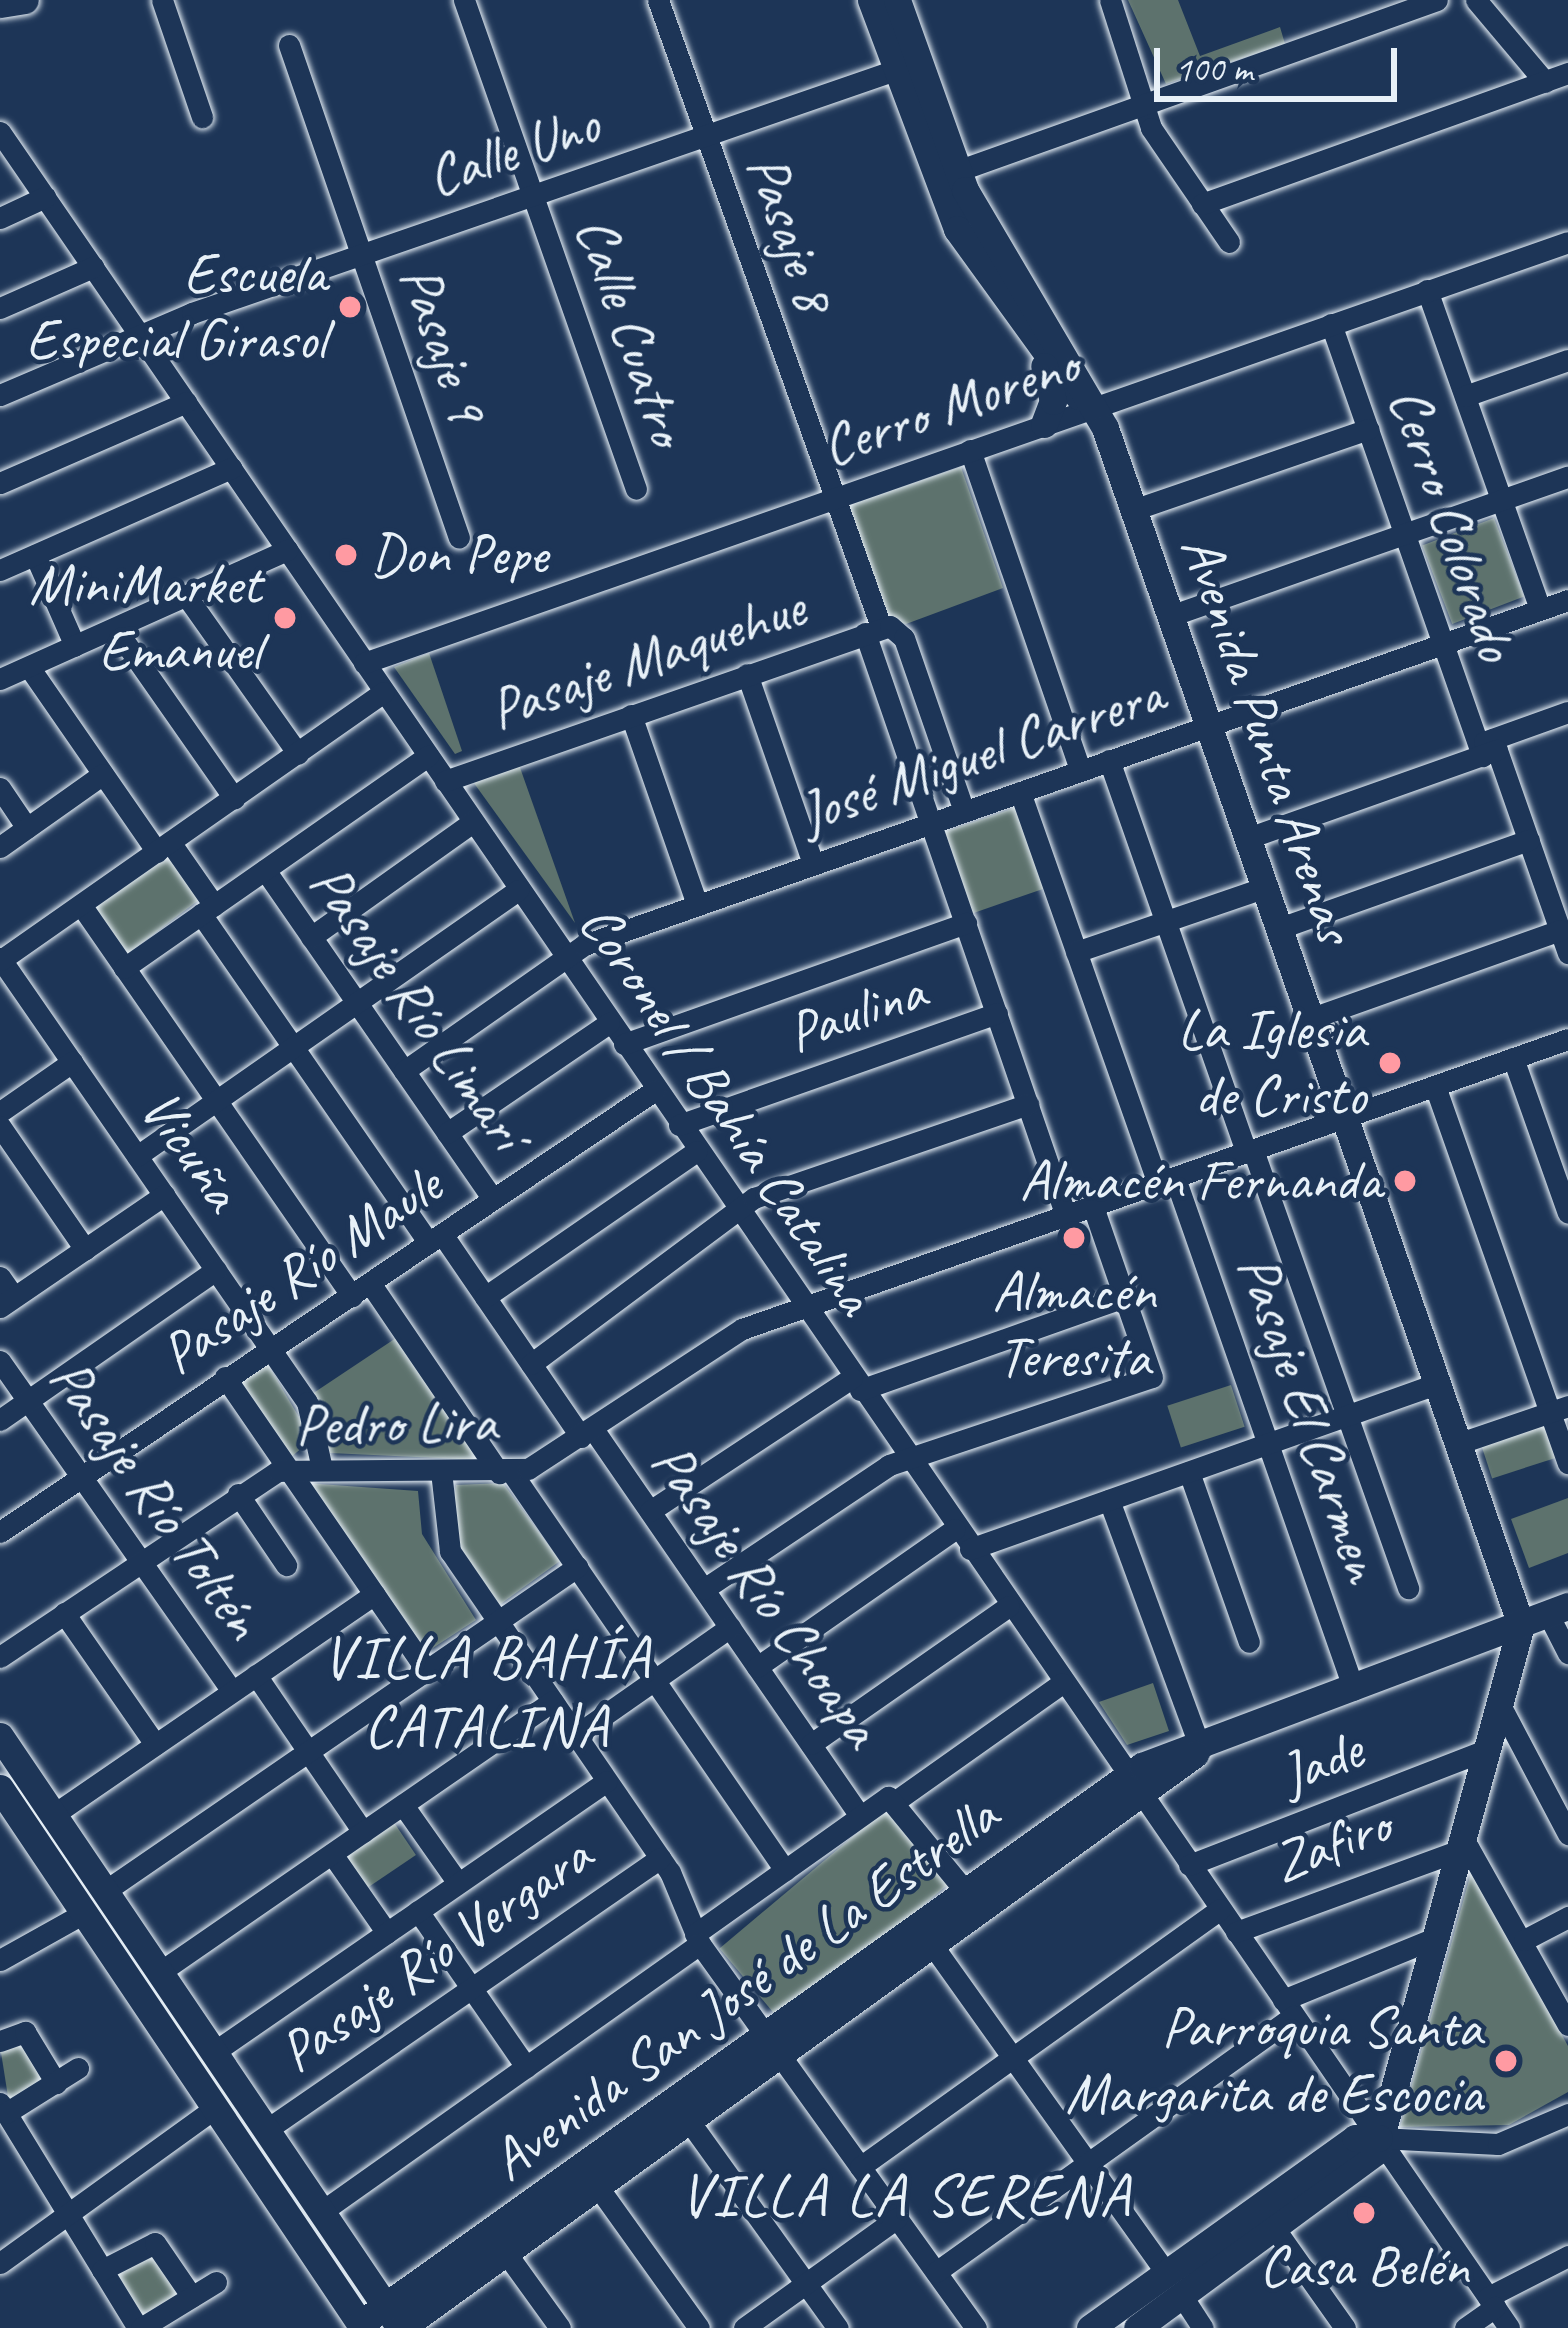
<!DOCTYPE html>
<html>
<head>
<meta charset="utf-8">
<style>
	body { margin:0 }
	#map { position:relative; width:1568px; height:2328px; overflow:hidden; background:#1d3557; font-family:Caveat,sans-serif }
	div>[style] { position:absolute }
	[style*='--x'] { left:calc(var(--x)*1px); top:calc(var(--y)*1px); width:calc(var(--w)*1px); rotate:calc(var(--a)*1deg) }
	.green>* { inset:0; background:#5d726d; transform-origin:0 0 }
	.roads { filter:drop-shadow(0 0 3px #e8f1f8) drop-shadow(0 0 3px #e8f1f8) }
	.minor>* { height:21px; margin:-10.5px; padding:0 10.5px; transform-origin:10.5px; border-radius:10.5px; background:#1d3557 }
	.major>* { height:27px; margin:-13.5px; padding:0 13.5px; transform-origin:13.5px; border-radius:13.5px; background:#1d3557 }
	.dots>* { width:33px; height:33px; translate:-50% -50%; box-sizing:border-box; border:6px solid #1d3557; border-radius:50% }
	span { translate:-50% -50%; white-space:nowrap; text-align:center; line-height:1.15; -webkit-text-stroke:9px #1d3557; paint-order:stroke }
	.street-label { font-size:57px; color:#e8f1f8 }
	.poi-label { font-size:57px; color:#e8f1f8 }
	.right { translate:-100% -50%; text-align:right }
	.left { translate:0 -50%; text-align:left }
	.neighbourhood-label { font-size:60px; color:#e8f1f8; letter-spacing:3px }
	.scale { position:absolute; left:1154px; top:48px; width:243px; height:54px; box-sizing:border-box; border:6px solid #e8f1f8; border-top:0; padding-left:15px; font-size:36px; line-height:42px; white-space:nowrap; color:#e8f1f8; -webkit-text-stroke:9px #1d3557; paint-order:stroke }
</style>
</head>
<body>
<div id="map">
	<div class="green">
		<i style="clip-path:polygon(1128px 0,1178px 0,1200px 56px,1280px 27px,1285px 44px,1166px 84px)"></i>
		<i style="clip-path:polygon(961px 467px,1003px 588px,906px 624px,887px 618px,849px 505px)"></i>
		<i style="left:1494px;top:518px;width:84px;height:77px;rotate:69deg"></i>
		<i style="clip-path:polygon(429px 653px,462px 751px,455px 754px,394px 667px)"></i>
		<i style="clip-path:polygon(518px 762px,575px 923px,471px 779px)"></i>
		<i style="left:1017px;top:807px;width:86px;height:77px;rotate:71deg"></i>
		<i style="left:166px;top:851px;width:59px;height:92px;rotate:53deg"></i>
		<i style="clip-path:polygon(399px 1336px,481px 1460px,330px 1453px,309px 1396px)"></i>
		<i style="clip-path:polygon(266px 1361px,312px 1439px,289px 1459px,236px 1376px)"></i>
		<i style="left:1231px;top:1385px;width:44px;height:67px;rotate:72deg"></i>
		<i style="left:1546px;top:1421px;width:38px;height:69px;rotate:72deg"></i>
		<i style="clip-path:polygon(305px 1483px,418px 1491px,422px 1534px,476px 1620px,422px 1655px)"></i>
		<i style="clip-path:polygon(503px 1483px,560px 1561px,498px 1606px,450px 1533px,456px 1485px)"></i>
		<i style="clip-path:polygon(1568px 1498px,1568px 1553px,1529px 1568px,1511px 1519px)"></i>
		<i style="clip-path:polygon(1153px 1683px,1169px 1731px,1127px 1745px,1099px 1702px)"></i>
		<i style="left:888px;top:1807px;width:98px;height:220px;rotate:50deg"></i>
		<i style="left:393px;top:1821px;width:41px;height:62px;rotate:56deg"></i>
		<i style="clip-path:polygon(1472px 1869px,1568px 2046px,1568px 2092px,1509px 2125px,1400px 2127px)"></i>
		<i style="clip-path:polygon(23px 2037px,44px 2083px,9px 2103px,0 2046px)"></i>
		<i style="clip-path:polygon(150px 2247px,183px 2291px,141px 2321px,114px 2268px)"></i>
	</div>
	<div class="roads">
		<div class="minor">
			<i style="--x:162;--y:0;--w:124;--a:71.1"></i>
			<i style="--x:464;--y:0;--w:518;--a:70.62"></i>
			<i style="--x:658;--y:0;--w:665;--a:70.42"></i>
			<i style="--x:1110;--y:0;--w:134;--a:72.2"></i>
			<i style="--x:1151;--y:128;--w:138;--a:55.6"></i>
			<i style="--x:1476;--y:0;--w:107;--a:49.9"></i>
			<i style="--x:289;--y:45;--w:521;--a:70.97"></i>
			<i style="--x:0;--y:132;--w:2664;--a:55.5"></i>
			<i style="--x:946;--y:175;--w:521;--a:-19.62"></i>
			<i style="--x:1202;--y:204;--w:389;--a:-19.7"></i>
			<i style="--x:0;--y:218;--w:50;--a:-25"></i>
			<i style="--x:1427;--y:290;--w:338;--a:70.5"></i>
			<i style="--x:0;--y:308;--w:102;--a:-23.8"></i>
			<i style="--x:1331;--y:324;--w:458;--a:70.7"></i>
			<i style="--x:0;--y:395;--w:209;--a:-23.1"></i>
			<i style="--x:192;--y:313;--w:756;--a:-19.06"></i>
			<i style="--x:1465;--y:396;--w:109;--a:-19.3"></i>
			<i style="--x:970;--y:450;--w:338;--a:71"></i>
			<i style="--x:0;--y:483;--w:203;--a:-23.5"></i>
			<i style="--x:1133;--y:510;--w:249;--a:-19"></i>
			<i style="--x:35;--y:555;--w:99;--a:66.3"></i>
			<i style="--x:0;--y:570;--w:253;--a:-23.8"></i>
			<i style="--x:187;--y:597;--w:192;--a:54.7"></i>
			<i style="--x:1170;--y:616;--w:422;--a:-19.3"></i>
			<i style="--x:115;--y:628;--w:208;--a:55"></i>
			<i style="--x:865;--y:633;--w:617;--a:70.98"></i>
			<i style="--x:364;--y:663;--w:1275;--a:-19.27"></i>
			<i style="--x:29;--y:667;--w:225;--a:55.3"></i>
			<i style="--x:747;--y:674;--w:201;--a:70.8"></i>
			<i style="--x:0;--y:679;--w:315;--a:-24.2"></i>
			<i style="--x:631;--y:715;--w:201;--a:70.8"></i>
			<i style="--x:1493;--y:739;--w:227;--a:70.7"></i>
			<i style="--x:1484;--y:742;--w:89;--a:-19.7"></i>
			<i style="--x:1109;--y:760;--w:415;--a:70.7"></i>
			<i style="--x:445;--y:781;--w:471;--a:-19.2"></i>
			<i style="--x:890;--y:626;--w:18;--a:41"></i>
			<i style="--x:904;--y:638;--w:183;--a:70.9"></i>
			<i style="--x:0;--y:788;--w:48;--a:56"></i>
			<i style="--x:1020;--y:792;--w:416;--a:70.6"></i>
			<i style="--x:1248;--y:838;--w:264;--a:-19.5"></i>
			<i style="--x:170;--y:842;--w:77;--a:55.1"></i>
			<i style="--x:0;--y:847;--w:126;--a:-35.3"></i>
			<i style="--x:265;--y:870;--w:400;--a:55.3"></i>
			<i style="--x:81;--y:905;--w:476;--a:55.3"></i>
			<i style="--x:201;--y:914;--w:400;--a:55.3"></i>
			<i style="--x:1280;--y:928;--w:264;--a:-19.5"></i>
			<i style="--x:311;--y:937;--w:199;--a:-35.4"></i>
			<i style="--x:1076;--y:952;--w:201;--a:-18.9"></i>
			<i style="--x:0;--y:958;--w:540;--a:55.34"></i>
			<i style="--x:307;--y:1402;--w:64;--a:77.3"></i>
			<i style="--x:1;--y:960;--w:467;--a:-35"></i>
			<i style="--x:124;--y:968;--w:371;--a:-34.9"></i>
			<i style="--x:1312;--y:1018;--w:263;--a:-19.5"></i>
			<i style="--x:624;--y:1044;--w:363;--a:-19.5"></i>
			<i style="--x:1513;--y:1058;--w:164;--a:70.5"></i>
			<i style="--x:404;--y:1071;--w:220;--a:-35"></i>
			<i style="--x:584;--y:945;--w:1043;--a:-19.32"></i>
			<i style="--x:1435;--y:1086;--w:400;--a:70.6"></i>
			<i style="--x:0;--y:1112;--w:88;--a:-34.8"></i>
			<i style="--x:679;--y:1125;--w:337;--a:-19.4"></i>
			<i style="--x:0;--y:1126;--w:150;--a:55.4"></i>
			<i style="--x:447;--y:1133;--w:196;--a:-34.2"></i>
			<i style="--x:1253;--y:1150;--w:465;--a:70.5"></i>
			<i style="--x:137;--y:1156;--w:465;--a:-34.9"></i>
			<i style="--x:1175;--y:1178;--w:542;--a:70.73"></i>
			<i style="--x:442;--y:1234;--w:246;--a:55.6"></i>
			<i style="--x:0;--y:1277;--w:24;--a:55"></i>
			<i style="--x:370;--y:1283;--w:230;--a:55.8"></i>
			<i style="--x:485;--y:1297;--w:257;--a:-34.6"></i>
			<i style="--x:0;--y:1307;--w:199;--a:-34.3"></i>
			<i style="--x:0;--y:1361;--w:403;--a:54.9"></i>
			<i style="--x:531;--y:1364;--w:278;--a:-36.7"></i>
			<i style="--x:754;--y:1198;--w:290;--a:-18.9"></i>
			<i style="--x:225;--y:1377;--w:355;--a:55.5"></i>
			<i style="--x:860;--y:1390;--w:280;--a:-19.4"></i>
			<i style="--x:0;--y:1420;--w:263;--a:-34.8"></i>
			<i style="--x:593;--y:1429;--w:470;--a:55.4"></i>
			<i style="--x:1460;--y:1443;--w:114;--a:-18.9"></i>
			<i style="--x:441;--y:1471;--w:81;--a:83.6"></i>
			<i style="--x:450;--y:1551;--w:389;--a:55.6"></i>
			<i style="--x:670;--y:1872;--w:78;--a:67.4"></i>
			<i style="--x:700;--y:1944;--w:473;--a:54.3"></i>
			<i style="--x:1189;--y:1472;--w:180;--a:70.6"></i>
			<i style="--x:512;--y:1473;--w:482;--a:55.5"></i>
			<i style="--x:238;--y:1494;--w:86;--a:55.9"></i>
			<i style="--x:1109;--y:1500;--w:266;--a:69.8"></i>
			<i style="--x:650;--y:1511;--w:242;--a:-33.4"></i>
			<i style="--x:0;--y:1532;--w:790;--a:-34.01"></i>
			<i style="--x:970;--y:1549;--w:498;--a:-19.5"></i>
			<i style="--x:704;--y:1589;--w:223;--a:-33.8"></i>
			<i style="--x:889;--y:1465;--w:277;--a:-18.5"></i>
			<i style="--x:1152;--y:1377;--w:180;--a:-109.1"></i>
			<i style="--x:64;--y:1613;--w:160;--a:55.2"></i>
			<i style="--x:1548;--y:1614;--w:44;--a:62.9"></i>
			<i style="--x:0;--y:1657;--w:334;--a:-33.8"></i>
			<i style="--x:278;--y:1471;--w:250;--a:-0.5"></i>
			<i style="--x:528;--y:1469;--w:256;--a:-33.2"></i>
			<i style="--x:742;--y:1329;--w:875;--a:-19.35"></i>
			<i style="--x:757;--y:1667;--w:241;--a:-34.9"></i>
			<i style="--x:256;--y:1675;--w:190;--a:55.7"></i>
			<i style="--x:1500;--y:1705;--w:146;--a:62.2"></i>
			<i style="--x:576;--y:1735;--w:188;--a:-35"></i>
			<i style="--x:811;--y:1744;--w:241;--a:-34.9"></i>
			<i style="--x:897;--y:1800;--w:202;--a:-35.3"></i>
			<i style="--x:403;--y:1805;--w:95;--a:54.8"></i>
			<i style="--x:53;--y:1815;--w:390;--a:-34.5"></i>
			<i style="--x:332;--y:1854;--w:96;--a:55.2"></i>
			<i style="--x:1189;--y:1865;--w:321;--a:-21.2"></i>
			<i style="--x:105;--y:1891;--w:573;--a:-34.47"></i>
			<i style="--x:418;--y:1911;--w:190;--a:55.3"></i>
			<i style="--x:1236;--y:1932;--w:247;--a:-20.1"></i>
			<i style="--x:1468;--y:1847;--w:204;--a:60.7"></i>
			<i style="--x:695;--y:1934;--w:237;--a:-35.4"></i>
			<i style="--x:888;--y:1797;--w:123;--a:50.6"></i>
			<i style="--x:1524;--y:1940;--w:50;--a:-27.6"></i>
			<i style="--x:933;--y:1946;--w:402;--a:54.5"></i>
			<i style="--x:0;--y:1960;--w:96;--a:-29.2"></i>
			<i style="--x:160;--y:1972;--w:477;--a:-34.6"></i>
			<i style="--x:1283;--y:2000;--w:164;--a:-22.2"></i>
			<i style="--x:0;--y:2041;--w:27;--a:-20"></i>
			<i style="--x:25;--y:2032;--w:60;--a:58.7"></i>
			<i style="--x:214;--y:2052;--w:477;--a:-34.6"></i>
			<i style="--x:0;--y:2103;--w:264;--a:58.5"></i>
			<i style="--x:6;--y:2113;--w:85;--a:-32"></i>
			<i style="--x:689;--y:2121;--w:255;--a:54.3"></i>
			<i style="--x:266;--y:2130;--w:479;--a:-34.6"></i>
			<i style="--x:1379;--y:2138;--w:119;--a:2.9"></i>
			<i style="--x:1498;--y:2144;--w:76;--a:-23.2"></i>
			<i style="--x:860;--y:2167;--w:443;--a:-35.6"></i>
			<i style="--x:598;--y:2187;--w:173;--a:54.4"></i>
			<i style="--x:321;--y:2212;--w:464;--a:-35.3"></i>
			<i style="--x:1275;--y:2229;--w:121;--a:54.7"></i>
			<i style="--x:506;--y:2253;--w:92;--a:54.2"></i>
			<i style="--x:0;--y:2263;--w:265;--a:-35.8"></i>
			<i style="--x:102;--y:2270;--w:59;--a:-27"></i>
			<i style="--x:155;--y:2243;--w:65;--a:55.6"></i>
			<i style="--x:936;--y:2272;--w:440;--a:-35.6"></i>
			<i style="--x:1182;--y:2296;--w:38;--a:57"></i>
			<i style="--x:1488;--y:2297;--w:90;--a:-27.1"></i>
			<i style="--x:141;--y:2328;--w:88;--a:-31.5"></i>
			<i style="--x:744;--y:2328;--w:188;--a:-35.7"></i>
			<i style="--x:1465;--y:2328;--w:37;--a:-35"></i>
		</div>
		<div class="major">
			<i style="--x:871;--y:0;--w:245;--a:69.4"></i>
			<i style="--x:957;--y:229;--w:206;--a:54.1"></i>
			<i style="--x:897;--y:0;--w:202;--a:70.3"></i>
			<i style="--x:965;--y:190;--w:276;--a:59.5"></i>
			<i style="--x:1105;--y:428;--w:1267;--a:70.84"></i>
			<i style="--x:1521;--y:1625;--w:545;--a:105.31"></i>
			<i style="--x:1377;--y:2151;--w:298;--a:143.6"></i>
			<i style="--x:0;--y:4;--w:25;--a:-9"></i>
			<i style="--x:1044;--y:424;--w:25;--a:-69"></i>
			<i style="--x:1053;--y:401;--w:36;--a:-104"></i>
			<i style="--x:0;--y:1736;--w:704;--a:55.95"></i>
			<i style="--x:0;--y:1788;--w:651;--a:56.09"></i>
			<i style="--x:360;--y:2324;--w:961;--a:-35.51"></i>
			<i style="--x:1142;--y:1766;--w:455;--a:-20.6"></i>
			<i style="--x:401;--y:2328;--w:980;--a:-35.86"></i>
			<i style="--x:1090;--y:2328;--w:326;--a:-35.6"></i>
			<i style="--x:1355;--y:2138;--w:24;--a:0"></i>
		</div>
	</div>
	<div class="dots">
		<i style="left:350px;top:307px;background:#ff9aa2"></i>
		<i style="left:346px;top:555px;background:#ff9aa2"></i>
		<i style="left:285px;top:618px;background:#ff9aa2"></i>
		<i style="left:1390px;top:1063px;background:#ff9aa2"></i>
		<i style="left:1405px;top:1181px;background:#ff9aa2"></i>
		<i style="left:1074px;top:1238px;background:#ff9aa2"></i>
		<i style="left:1506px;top:2061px;background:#ff9aa2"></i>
		<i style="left:1364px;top:2213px;background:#ff9aa2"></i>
	</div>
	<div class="street-label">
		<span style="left:513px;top:151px;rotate:-19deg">Calle Uno</span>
		<span style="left:790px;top:233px;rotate:71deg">Pasaje 8</span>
		<span style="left:631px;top:331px;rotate:71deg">Calle Cuatro</span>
		<span style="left:443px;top:344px;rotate:71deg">Pasaje 9</span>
		<span style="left:950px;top:406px;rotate:-19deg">Cerro Moreno</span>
		<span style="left:1452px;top:524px;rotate:71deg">Cerro Colorado</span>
		<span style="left:647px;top:659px;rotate:-19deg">Pasaje Maquehue</span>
		<span style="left:1268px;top:739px;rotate:71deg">Avenida Punta Arenas</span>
		<span style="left:981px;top:754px;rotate:-19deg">José Miguel Carrera</span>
		<span style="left:418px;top:1007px;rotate:55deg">Pasaje Río Limarí</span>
		<span style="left:856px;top:1012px;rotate:-19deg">Paulina</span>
		<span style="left:727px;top:1109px;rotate:56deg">Coronel / Bahía Catalina</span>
		<span style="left:191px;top:1150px;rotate:55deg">Vicuña</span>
		<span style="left:301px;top:1270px;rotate:-34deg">Pasaje Río Maule</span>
		<span style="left:1310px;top:1418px;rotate:71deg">Pasaje El Carmen</span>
		<span style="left:396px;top:1424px;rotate:-1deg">Pedro Lira</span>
		<span style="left:156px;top:1499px;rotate:55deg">Pasaje Río Toltén</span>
		<span style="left:766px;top:1595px;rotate:55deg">Pasaje Río Choapa</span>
		<span style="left:1321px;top:1762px;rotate:-21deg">Jade</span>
		<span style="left:1331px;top:1844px;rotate:-21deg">Zafiro</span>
		<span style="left:435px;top:1954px;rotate:-35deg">Pasaje Río Vergara</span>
		<span style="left:744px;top:1988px;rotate:-36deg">Avenida San José de La Estrella</span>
	</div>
	<div class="poi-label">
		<span class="right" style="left:326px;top:307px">Escuela<br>Especial Girasol</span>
		<span class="left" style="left:370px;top:555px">Don Pepe</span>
		<span class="right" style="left:261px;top:618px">MiniMarket<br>Emanuel</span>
		<span class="right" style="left:1366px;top:1063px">La Iglesia<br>de Cristo</span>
		<span class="right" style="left:1381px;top:1181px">Almacén Fernanda</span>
		<span style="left:1074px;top:1325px">Almacén<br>Teresita</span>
		<span class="right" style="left:1482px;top:2061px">Parroquia Santa<br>Margarita de Escocia</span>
		<span style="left:1364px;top:2267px">Casa Belén</span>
	</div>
	<div class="neighbourhood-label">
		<span style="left:487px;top:1692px">VILLA BAHÍA<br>CATALINA</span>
		<span style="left:906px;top:2195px">VILLA LA SERENA</span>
	</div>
	<div class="scale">100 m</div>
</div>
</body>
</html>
